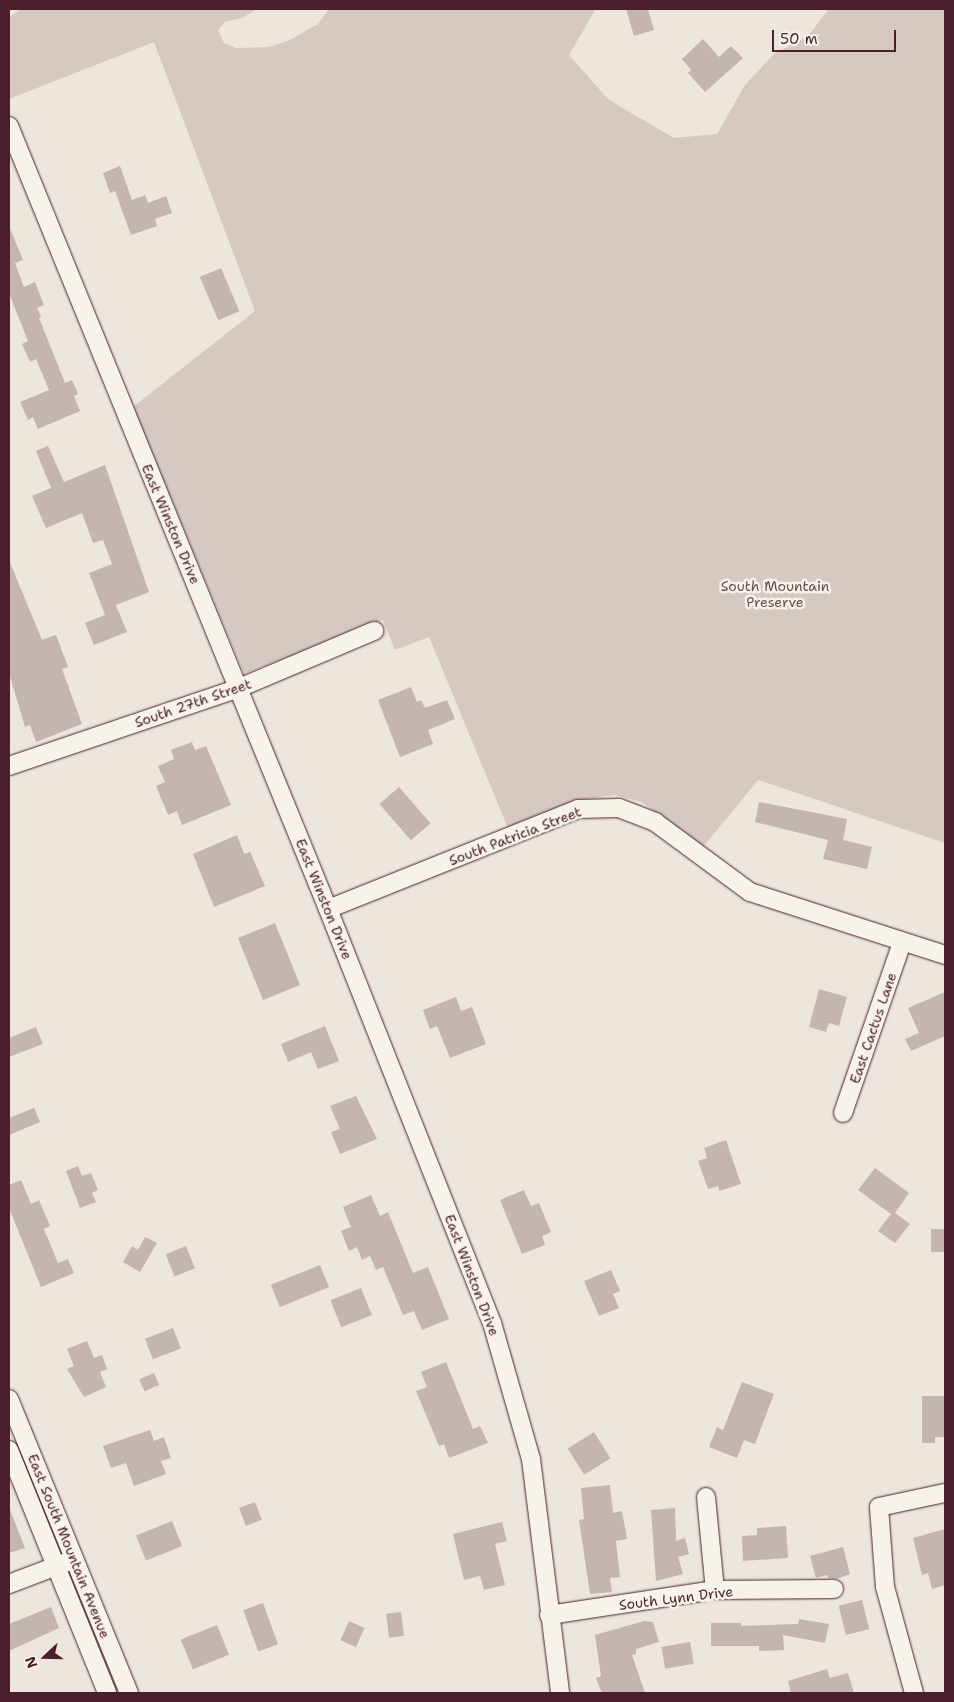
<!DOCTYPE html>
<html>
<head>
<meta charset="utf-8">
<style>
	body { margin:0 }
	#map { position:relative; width:954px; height:1702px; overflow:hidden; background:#ece6dd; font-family:"Shantell Sans",sans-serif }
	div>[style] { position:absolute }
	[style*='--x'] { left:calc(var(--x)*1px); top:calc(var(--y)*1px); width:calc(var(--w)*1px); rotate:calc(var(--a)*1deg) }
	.green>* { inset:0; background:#d5c9c2 }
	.building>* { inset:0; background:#c4b5b0; transform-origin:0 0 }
	.roads { filter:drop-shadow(0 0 1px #4a1f2b) drop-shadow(0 0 1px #4a1f2b) }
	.minor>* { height:18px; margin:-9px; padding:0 9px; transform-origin:9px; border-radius:9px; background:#f7f3e8 }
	span { translate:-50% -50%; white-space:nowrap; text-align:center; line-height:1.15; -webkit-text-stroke:5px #f7f3e8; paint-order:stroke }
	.street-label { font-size:14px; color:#4a1f2b }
	.park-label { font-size:14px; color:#6d4a51 }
	.frame { position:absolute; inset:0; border:10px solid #4a1f2b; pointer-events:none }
	.north { position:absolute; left:20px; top:1632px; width:50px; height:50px; -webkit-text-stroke:4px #f7f3e8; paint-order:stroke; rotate:249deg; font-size:14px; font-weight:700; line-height:20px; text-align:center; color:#4a1f2b }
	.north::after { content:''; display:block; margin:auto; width:18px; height:22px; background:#4a1f2b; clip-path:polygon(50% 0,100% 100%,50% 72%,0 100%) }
	.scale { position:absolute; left:772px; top:30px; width:124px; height:22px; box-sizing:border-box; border:2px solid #4a1f2b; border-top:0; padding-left:6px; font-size:15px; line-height:18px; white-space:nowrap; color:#4a1f2b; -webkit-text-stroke:4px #f7f3e8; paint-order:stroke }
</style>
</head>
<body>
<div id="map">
	<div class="green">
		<i style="clip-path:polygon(22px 9px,257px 9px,242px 18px,225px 22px,218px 30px,224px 43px,236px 48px,269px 47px,290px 40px,318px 24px,329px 9px,596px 9px,569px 55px,609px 100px,674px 138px,717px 134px,745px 85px,774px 54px,808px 36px,829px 9px,945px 9px,945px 843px,758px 780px,703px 847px,642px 802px,614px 795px,577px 800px,508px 828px,429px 637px,395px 650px,383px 620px,244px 674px,133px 407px,255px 311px,154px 42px,9px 99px,9px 17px)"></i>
	</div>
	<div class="building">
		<i style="clip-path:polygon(626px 9px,648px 9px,654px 30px,634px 36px)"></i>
		<i style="clip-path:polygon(703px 39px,719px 57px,731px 46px,743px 58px,705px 92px,688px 73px,691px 70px,682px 59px)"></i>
		<i style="clip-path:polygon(120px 166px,132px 200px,145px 195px,148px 203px,166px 196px,172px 213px,155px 219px,157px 226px,131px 235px,115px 191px,110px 193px,103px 173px)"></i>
		<i style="clip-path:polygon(9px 226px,23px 260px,15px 263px,24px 287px,35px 282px,44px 305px,37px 308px,41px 317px,39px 318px,65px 383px,72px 380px,78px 394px,74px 396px,80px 411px,38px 429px,33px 417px,28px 420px,20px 402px,49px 390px,36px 359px,30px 362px,22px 344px,28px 341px,9px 293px)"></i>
		<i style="left:221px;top:268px;width:47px;height:23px;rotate:67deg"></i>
		<i style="clip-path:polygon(48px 446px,64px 482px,105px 465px,149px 592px,116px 605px,127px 632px,94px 645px,85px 623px,105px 615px,89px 573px,112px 564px,103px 540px,93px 543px,82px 513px,46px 528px,32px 496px,51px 488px,36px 451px)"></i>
		<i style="clip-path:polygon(9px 560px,42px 640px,56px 635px,68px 667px,62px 669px,82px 724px,36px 742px,30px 725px,25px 727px,9px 673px)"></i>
		<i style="clip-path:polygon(411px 687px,417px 702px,421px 700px,425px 708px,447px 700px,455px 719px,428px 730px,433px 744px,400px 757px,378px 700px)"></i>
		<i style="clip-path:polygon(192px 742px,195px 750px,206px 746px,231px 805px,182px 825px,177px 811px,168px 815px,156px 786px,165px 782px,158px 766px,174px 759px,171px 750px)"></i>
		<i style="left:399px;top:787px;width:48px;height:26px;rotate:49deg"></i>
		<i style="clip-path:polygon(759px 802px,847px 819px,843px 840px,872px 847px,867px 869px,823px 859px,828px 840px,755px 822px)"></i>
		<i style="clip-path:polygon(237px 835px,244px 854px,250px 852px,265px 886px,214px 907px,193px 854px)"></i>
		<i style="left:275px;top:923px;width:67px;height:40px;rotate:68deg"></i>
		<i style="clip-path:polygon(819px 989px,847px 997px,839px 1026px,829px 1023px,826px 1032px,809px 1027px)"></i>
		<i style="clip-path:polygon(945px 992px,945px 1036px,911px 1051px,905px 1039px,919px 1033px,908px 1008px)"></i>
		<i style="clip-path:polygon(456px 997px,461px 1011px,472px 1007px,486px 1044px,450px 1058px,437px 1026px,430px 1029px,423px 1010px)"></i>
		<i style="clip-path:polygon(325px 1026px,339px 1061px,318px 1069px,311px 1052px,288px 1062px,281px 1044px)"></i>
		<i style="clip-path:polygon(36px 1027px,43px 1044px,9px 1057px,9px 1038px)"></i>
		<i style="clip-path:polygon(356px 1096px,377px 1139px,340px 1154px,331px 1132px,340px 1129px,330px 1106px)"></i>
		<i style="clip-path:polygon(34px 1108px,40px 1122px,9px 1135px,9px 1118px)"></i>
		<i style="clip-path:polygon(726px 1140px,741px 1184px,719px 1191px,718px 1186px,708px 1189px,698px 1161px,707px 1158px,704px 1148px)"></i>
		<i style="clip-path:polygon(78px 1166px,82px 1176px,91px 1173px,98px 1190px,92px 1193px,96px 1202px,80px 1208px,66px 1171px)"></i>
		<i style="clip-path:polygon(875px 1168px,909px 1193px,895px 1213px,910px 1224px,895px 1243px,878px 1231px,891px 1214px,858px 1190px)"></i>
		<i style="clip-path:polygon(21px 1180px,31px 1204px,39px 1200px,50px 1226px,44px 1229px,58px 1263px,68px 1259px,74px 1273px,41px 1287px,9px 1208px,9px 1185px)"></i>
		<i style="clip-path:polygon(524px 1190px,531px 1206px,539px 1203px,551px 1232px,542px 1236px,545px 1245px,522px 1254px,500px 1200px)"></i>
		<i style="clip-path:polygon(371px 1195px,380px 1216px,388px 1212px,413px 1273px,428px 1267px,449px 1319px,422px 1330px,414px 1311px,403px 1315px,383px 1267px,376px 1270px,370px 1256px,362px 1260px,357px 1247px,349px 1251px,341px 1231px,351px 1227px,343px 1207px)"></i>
		<i style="left:931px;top:1229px;width:14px;height:23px"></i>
		<i style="clip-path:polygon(145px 1237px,157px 1243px,140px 1272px,123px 1262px,132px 1246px,138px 1250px)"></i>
		<i style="left:186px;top:1246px;width:24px;height:22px;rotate:68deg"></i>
		<i style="left:320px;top:1265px;width:24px;height:53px;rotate:68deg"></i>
		<i style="clip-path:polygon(611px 1270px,620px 1291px,613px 1294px,619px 1308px,599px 1316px,584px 1281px)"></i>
		<i style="left:361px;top:1288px;width:29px;height:33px;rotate:68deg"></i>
		<i style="left:173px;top:1328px;width:22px;height:30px;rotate:69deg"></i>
		<i style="clip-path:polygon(87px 1341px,94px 1358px,102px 1355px,107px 1369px,100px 1372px,106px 1387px,84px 1397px,67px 1369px,74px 1366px,67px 1349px)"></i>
		<i style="clip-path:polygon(446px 1362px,473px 1429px,480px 1426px,488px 1443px,449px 1458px,444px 1444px,439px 1446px,416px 1391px,427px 1387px,421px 1372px)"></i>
		<i style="left:154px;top:1373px;width:13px;height:16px;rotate:67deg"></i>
		<i style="clip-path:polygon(742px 1382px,774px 1394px,755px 1444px,744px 1440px,737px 1458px,709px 1447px,717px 1427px,723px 1430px)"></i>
		<i style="clip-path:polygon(922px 1396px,945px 1396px,945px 1437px,935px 1437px,935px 1443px,922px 1443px)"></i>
		<i style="clip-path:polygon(150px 1430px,154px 1441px,164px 1437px,171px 1458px,161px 1461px,166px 1474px,134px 1486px,126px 1463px,111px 1468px,103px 1446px)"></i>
		<i style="left:594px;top:1432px;width:31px;height:31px;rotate:58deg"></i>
		<i style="clip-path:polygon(610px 1485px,613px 1513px,622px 1511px,627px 1539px,616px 1541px,620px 1577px,610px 1578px,612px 1592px,590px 1594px,579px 1520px,584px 1519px,581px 1488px)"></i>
		<i style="left:255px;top:1502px;width:19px;height:17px;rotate:69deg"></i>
		<i style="clip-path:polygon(9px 1507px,25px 1548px,9px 1553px)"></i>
		<i style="clip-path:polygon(675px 1508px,676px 1541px,685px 1538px,689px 1554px,678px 1557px,683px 1574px,656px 1581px,651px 1510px)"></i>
		<i style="left:172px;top:1521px;width:27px;height:39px;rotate:68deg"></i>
		<i style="clip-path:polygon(502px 1522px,507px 1541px,495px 1544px,505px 1585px,484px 1590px,480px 1576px,464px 1580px,453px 1534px)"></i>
		<i style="clip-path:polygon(786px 1526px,788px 1558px,743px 1561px,742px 1536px,757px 1535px,757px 1528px)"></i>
		<i style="clip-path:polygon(945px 1529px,945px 1585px,932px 1589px,928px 1573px,922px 1575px,913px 1538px)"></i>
		<i style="clip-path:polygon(843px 1547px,850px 1574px,837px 1579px,828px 1578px,827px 1575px,816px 1578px,810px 1556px)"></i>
		<i style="left:862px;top:1600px;width:30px;height:24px;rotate:76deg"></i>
		<i style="left:263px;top:1603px;width:44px;height:21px;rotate:70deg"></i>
		<i style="clip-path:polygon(51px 1607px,59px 1628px,9px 1651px,9px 1624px)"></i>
		<i style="left:401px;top:1612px;width:24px;height:15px;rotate:83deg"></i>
		<i style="clip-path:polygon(799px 1619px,829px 1624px,825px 1643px,783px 1635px,784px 1650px,759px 1651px,759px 1646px,711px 1646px,711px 1623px,741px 1623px,741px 1626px,798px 1624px)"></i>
		<i style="left:349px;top:1621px;width:17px;height:21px;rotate:24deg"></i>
		<i style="clip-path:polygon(644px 1621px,653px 1622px,659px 1642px,636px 1649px,636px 1654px,632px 1655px,645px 1693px,602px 1693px,596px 1678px,601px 1676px,595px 1635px)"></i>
		<i style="left:217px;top:1625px;width:32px;height:39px;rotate:68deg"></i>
		<i style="left:690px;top:1642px;width:22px;height:29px;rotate:80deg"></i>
		<i style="clip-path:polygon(827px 1669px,830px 1678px,848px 1673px,854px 1693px,791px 1693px,788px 1681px)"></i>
	</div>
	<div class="roads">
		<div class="minor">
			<i style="--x:9;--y:126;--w:845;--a:67.83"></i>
			<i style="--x:328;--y:909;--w:445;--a:68.4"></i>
			<i style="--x:492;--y:1323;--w:141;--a:74"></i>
			<i style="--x:531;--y:1459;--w:236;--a:82.9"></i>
			<i style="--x:9;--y:766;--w:243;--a:-18.7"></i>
			<i style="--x:239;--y:688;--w:147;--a:-22.9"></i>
			<i style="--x:328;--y:909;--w:269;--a:-21.8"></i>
			<i style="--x:578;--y:809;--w:41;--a:-1.4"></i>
			<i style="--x:619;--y:808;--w:39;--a:21"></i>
			<i style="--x:655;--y:822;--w:118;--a:36.4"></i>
			<i style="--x:750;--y:892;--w:205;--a:17.9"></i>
			<i style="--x:843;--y:1113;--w:180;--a:-70.9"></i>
			<i style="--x:9;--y:1399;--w:318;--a:67.8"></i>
			<i style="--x:9;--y:1450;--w:262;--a:68"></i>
			<i style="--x:706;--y:1497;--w:93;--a:84.5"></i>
			<i style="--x:9;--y:1584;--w:62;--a:-20.8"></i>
			<i style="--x:549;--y:1615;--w:168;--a:-8.6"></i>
			<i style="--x:715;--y:1590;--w:119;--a:-0.5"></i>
			<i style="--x:914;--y:1693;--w:110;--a:-105.3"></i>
			<i style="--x:885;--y:1587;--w:80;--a:-94.3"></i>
			<i style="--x:879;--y:1507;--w:67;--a:-12"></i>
		</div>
	</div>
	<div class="street-label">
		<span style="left:171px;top:524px;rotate:67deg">East Winston Drive</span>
		<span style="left:193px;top:703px;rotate:-19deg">South 27th Street</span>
		<span style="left:515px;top:836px;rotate:-21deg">South Patricia Street</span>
		<span style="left:324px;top:899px;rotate:68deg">East Winston Drive</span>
		<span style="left:873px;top:1028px;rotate:-71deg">East Cactus Lane</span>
		<span style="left:472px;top:1275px;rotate:69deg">East Winston Drive</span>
		<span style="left:69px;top:1546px;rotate:68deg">East South Mountain Avenue</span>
		<span style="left:676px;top:1598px;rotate:-7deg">South Lynn Drive</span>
	</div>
	<div class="park-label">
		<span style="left:775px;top:594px">South Mountain<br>Preserve</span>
	</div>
	<div class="frame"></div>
	<div class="north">N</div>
	<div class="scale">50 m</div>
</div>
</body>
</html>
